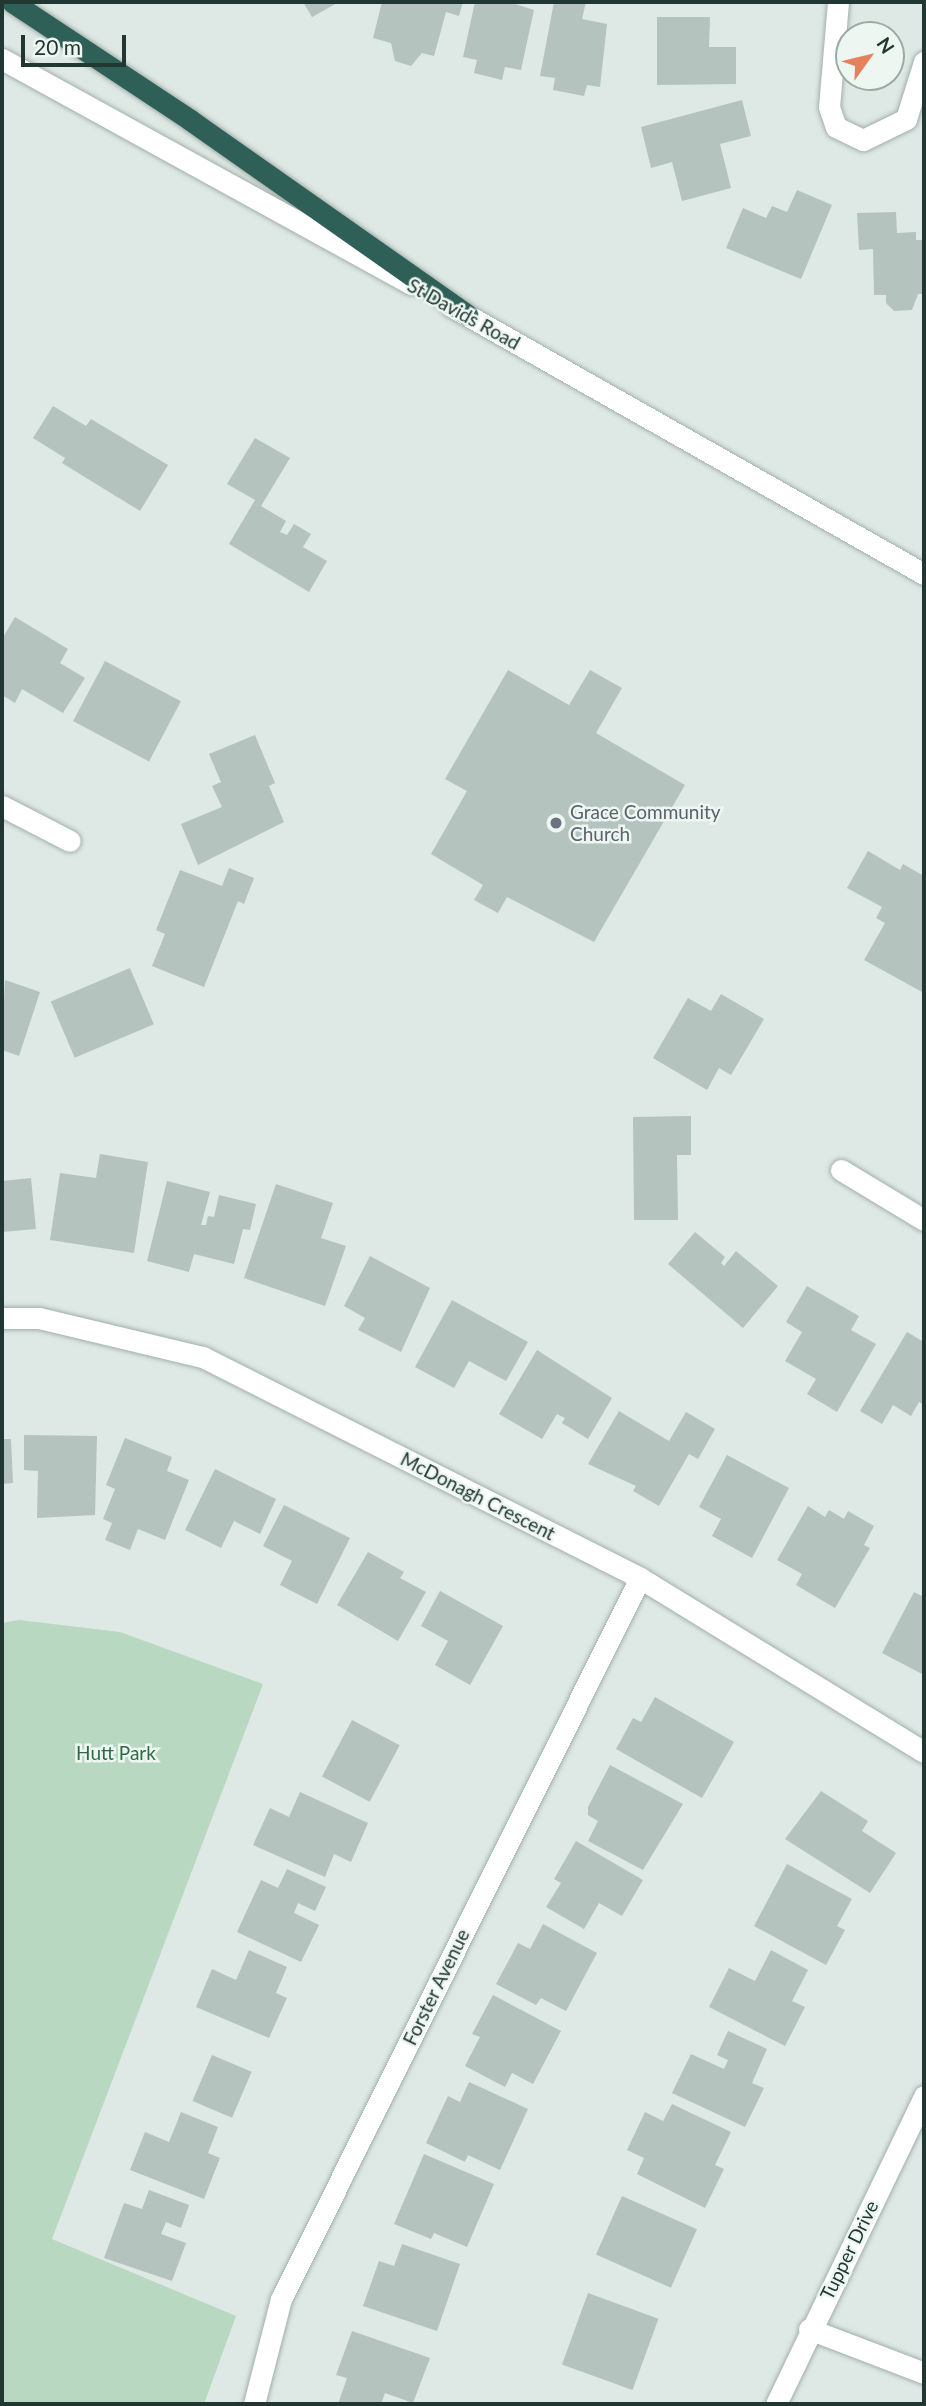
<!DOCTYPE html>
<html>
<head>
<meta charset="utf-8">
<style>
	body { margin:0 }
	#map { position:relative; width:926px; height:2406px; overflow:hidden; background:#dee8e4; font-family:Lato,sans-serif }
	div>[style] { position:absolute }
	[style*='--x'] { left:calc(var(--x)*1px); top:calc(var(--y)*1px); width:calc(var(--w)*1px); rotate:calc(var(--a)*1deg) }
	.green>* { inset:0; background:#b8d8c1 }
	.building>* { inset:0; background:#b4c3bd; transform-origin:0 0 }
	.roads { filter:drop-shadow(0 0 2px #a2afab) drop-shadow(0 0 2px #a2afab) }
	.minor>* { height:21px; margin:-10.5px; padding:0 10.5px; transform-origin:10.5px; border-radius:10.5px; background:#fff }
	.secondary>* { height:21px; margin:-10.5px; padding:0 10.5px; transform-origin:10.5px; border-radius:10.5px; background:#fff }
	.motorway>* { height:21px; margin:-10.5px; padding:0 10.5px; transform-origin:10.5px; border-radius:10.5px; background:#2f6057 }
	.dots>* { width:19px; height:19px; translate:-50% -50%; box-sizing:border-box; border:4px solid #eef6f2; border-radius:50% }
	span { translate:-50% -50%; white-space:nowrap; text-align:center; line-height:1.15; -webkit-text-stroke:5px #eef6f2; paint-order:stroke }
	.street-label { font-size:19px; color:#213731 }
	.worship-label { font-size:19px; color:#5b616d }
	.left { translate:0 -50%; text-align:left }
	.park-label { font-size:19px; color:#2f6a46 }
	.frame { position:absolute; inset:0; border:4px solid #213731; pointer-events:none }
	.north { position:absolute; left:835px; top:21px; width:70px; height:70px; box-sizing:border-box; background:#eef6f2; border:2px solid #9caaa5; border-radius:50%; rotate:56deg; font-size:19px; font-weight:700; line-height:28px; text-align:center; color:#213731 }
	.north::after { content:''; display:block; margin:auto; width:24px; height:32px; background:#e6815e; clip-path:polygon(50% 0,100% 100%,50% 72%,0 100%) }
	.scale { position:absolute; left:21px; top:35px; width:105px; height:32px; box-sizing:border-box; border:4px solid #213731; border-top:0; padding-left:9px; font-size:21px; line-height:24px; white-space:nowrap; color:#213731; -webkit-text-stroke:5px #eef6f2; paint-order:stroke }
</style>
</head>
<body>
<div id="map">
	<div class="green">
		<i style="clip-path:polygon(19px 1620px,120px 1632px,263px 1684px,52px 2239px,236px 2316px,204px 2404px,2px 2403px,2px 1623px)"></i>
	</div>
	<div class="building">
		<i style="clip-path:polygon(303px 2px,339px 2px,312px 17px)"></i>
		<i style="clip-path:polygon(382px 2px,463px 2px,459px 16px,446px 12px,434px 56px,422px 53px,411px 66px,395px 61px,391px 43px,373px 38px)"></i>
		<i style="clip-path:polygon(475px 2px,509px 2px,534px 10px,521px 70px,505px 67px,502px 80px,474px 73px,477px 60px,463px 57px)"></i>
		<i style="clip-path:polygon(554px 2px,586px 2px,582px 19px,607px 24px,600px 87px,587px 85px,584px 96px,553px 90px,555px 78px,540px 76px)"></i>
		<i style="clip-path:polygon(657px 17px,710px 17px,709px 47px,736px 47px,736px 84px,657px 85px)"></i>
		<i style="clip-path:polygon(742px 100px,751px 136px,720px 144px,731px 188px,682px 201px,672px 162px,651px 168px,641px 127px)"></i>
		<i style="clip-path:polygon(797px 190px,832px 205px,801px 279px,726px 248px,743px 208px,766px 218px,772px 206px,787px 212px)"></i>
		<i style="clip-path:polygon(896px 212px,897px 233px,916px 232px,916px 240px,924px 240px,924px 294px,918px 294px,912px 310px,894px 311px,886px 303px,886px 295px,874px 295px,873px 249px,859px 250px,857px 213px)"></i>
		<i style="clip-path:polygon(53px 406px,86px 426px,91px 419px,168px 465px,140px 511px,62px 463px,65px 458px,33px 438px)"></i>
		<i style="clip-path:polygon(255px 438px,290px 458px,261px 506px,286px 521px,280px 532px,287px 535px,294px 524px,311px 534px,303px 547px,327px 561px,309px 592px,229px 544px,255px 500px,227px 484px)"></i>
		<i style="clip-path:polygon(15px 617px,68px 649px,60px 663px,85px 678px,63px 713px,22px 689px,15px 703px,2px 695px,2px 639px)"></i>
		<i style="left:105px;top:661px;width:86px;height:68px;rotate:28deg"></i>
		<i style="clip-path:polygon(508px 670px,569px 705px,590px 670px,622px 688px,596px 733px,685px 785px,594px 942px,507px 897px,498px 913px,474px 900px,483px 885px,431px 854px,467px 791px,445px 779px)"></i>
		<i style="clip-path:polygon(255px 735px,275px 783px,269px 786px,284px 822px,198px 865px,181px 824px,222px 807px,212px 786px,221px 782px,209px 754px)"></i>
		<i style="clip-path:polygon(868px 851px,900px 870px,903px 864px,924px 876px,924px 993px,864px 960px,885px 923px,876px 918px,882px 907px,847px 888px)"></i>
		<i style="clip-path:polygon(229px 868px,254px 878px,244px 904px,238px 901px,204px 987px,152px 966px,165px 934px,156px 930px,180px 870px,222px 886px)"></i>
		<i style="left:130px;top:968px;width:61px;height:86px;rotate:67deg"></i>
		<i style="clip-path:polygon(5px 980px,40px 992px,19px 1056px,2px 1050px)"></i>
		<i style="clip-path:polygon(721px 994px,764px 1019px,731px 1075px,719px 1068px,707px 1090px,653px 1058px,688px 998px,711px 1011px)"></i>
		<i style="clip-path:polygon(691px 1116px,691px 1155px,677px 1155px,678px 1220px,634px 1220px,633px 1117px)"></i>
		<i style="clip-path:polygon(100px 1154px,148px 1162px,134px 1253px,50px 1240px,60px 1173px,96px 1178px)"></i>
		<i style="clip-path:polygon(31px 1178px,36px 1229px,2px 1232px,2px 1181px)"></i>
		<i style="clip-path:polygon(167px 1181px,210px 1192px,201px 1225px,206px 1225px,208px 1216px,214px 1217px,219px 1195px,256px 1204px,250px 1230px,243px 1229px,234px 1264px,194px 1254px,189px 1272px,147px 1261px)"></i>
		<i style="clip-path:polygon(276px 1184px,333px 1203px,321px 1238px,346px 1246px,325px 1306px,244px 1278px)"></i>
		<i style="clip-path:polygon(695px 1232px,725px 1257px,721px 1263px,724px 1266px,736px 1251px,778px 1286px,743px 1328px,668px 1264px)"></i>
		<i style="clip-path:polygon(370px 1256px,430px 1288px,401px 1352px,358px 1330px,365px 1318px,344px 1306px)"></i>
		<i style="clip-path:polygon(807px 1286px,859px 1316px,851px 1330px,876px 1344px,837px 1412px,807px 1394px,816px 1379px,785px 1361px,802px 1332px,786px 1322px)"></i>
		<i style="clip-path:polygon(452px 1300px,528px 1342px,506px 1381px,469px 1361px,454px 1388px,415px 1367px)"></i>
		<i style="clip-path:polygon(907px 1332px,924px 1342px,924px 1405px,919px 1402px,911px 1416px,893px 1405px,882px 1424px,860px 1411px)"></i>
		<i style="clip-path:polygon(537px 1350px,612px 1398px,588px 1439px,562px 1423px,565px 1418px,557px 1414px,542px 1439px,499px 1414px)"></i>
		<i style="clip-path:polygon(619px 1411px,669px 1441px,686px 1412px,715px 1429px,698px 1459px,689px 1454px,659px 1506px,633px 1491px,636px 1486px,588px 1464px)"></i>
		<i style="clip-path:polygon(24px 1435px,97px 1436px,95px 1515px,37px 1518px,38px 1471px,24px 1470px)"></i>
		<i style="clip-path:polygon(125px 1438px,172px 1457px,167px 1471px,189px 1480px,165px 1540px,138px 1529px,130px 1550px,105px 1540px,112px 1523px,103px 1519px,115px 1489px,106px 1485px)"></i>
		<i style="clip-path:polygon(2px 1439px,11px 1439px,13px 1483px,2px 1484px)"></i>
		<i style="clip-path:polygon(727px 1455px,789px 1488px,752px 1558px,712px 1536px,721px 1519px,699px 1507px)"></i>
		<i style="clip-path:polygon(215px 1469px,276px 1499px,260px 1534px,234px 1521px,221px 1548px,185px 1530px)"></i>
		<i style="clip-path:polygon(284px 1505px,350px 1538px,317px 1604px,280px 1585px,292px 1561px,263px 1546px)"></i>
		<i style="clip-path:polygon(808px 1506px,825px 1517px,829px 1510px,844px 1519px,848px 1511px,874px 1526px,864px 1545px,870px 1548px,835px 1608px,796px 1585px,802px 1574px,777px 1560px)"></i>
		<i style="clip-path:polygon(368px 1552px,404px 1572px,400px 1578px,426px 1592px,398px 1641px,337px 1605px)"></i>
		<i style="clip-path:polygon(440px 1591px,503px 1626px,470px 1685px,435px 1665px,448px 1641px,421px 1626px)"></i>
		<i style="clip-path:polygon(914px 1592px,924px 1597px,924px 1675px,882px 1653px)"></i>
		<i style="clip-path:polygon(655px 1697px,734px 1742px,702px 1798px,616px 1749px,633px 1718px,641px 1722px)"></i>
		<i style="left:352px;top:1720px;width:54px;height:64px;rotate:28deg"></i>
		<i style="clip-path:polygon(610px 1765px,683px 1804px,643px 1870px,588px 1841px,598px 1821px,588px 1815px,588px 1807px)"></i>
		<i style="clip-path:polygon(821px 1791px,868px 1821px,862px 1831px,896px 1853px,870px 1893px,785px 1839px)"></i>
		<i style="clip-path:polygon(300px 1792px,368px 1823px,351px 1862px,334px 1854px,325px 1877px,253px 1845px,270px 1808px,289px 1817px)"></i>
		<i style="clip-path:polygon(576px 1841px,643px 1880px,622px 1916px,599px 1903px,584px 1929px,546px 1907px,561px 1883px,554px 1879px)"></i>
		<i style="clip-path:polygon(787px 1864px,852px 1899px,837px 1926px,845px 1930px,826px 1965px,754px 1926px)"></i>
		<i style="clip-path:polygon(287px 1869px,326px 1887px,315px 1911px,298px 1903px,294px 1913px,319px 1925px,301px 1962px,237px 1932px,261px 1880px,278px 1888px)"></i>
		<i style="clip-path:polygon(543px 1924px,597px 1953px,566px 2011px,541px 1998px,536px 2005px,496px 1984px,518px 1943px,530px 1949px)"></i>
		<i style="clip-path:polygon(249px 1950px,287px 1967px,276px 1993px,287px 1998px,269px 2038px,196px 2007px,212px 1969px,236px 1980px)"></i>
		<i style="clip-path:polygon(771px 1950px,808px 1970px,792px 2001px,805px 2007px,785px 2046px,709px 2007px,729px 1968px,755px 1981px)"></i>
		<i style="clip-path:polygon(493px 1995px,561px 2031px,533px 2084px,512px 2073px,505px 2087px,465px 2066px,480px 2037px,472px 2034px)"></i>
		<i style="clip-path:polygon(728px 2031px,767px 2049px,752px 2083px,764px 2088px,745px 2127px,672px 2093px,691px 2054px,724px 2069px,728px 2060px,717px 2055px)"></i>
		<i style="left:212px;top:2055px;width:43px;height:50px;rotate:23deg"></i>
		<i style="clip-path:polygon(469px 2082px,528px 2109px,500px 2170px,468px 2155px,465px 2162px,426px 2143px,448px 2096px,460px 2102px)"></i>
		<i style="clip-path:polygon(672px 2104px,731px 2132px,715px 2165px,724px 2169px,705px 2208px,637px 2174px,644px 2158px,627px 2150px,645px 2112px,663px 2121px)"></i>
		<i style="clip-path:polygon(181px 2112px,218px 2127px,208px 2153px,220px 2158px,204px 2199px,130px 2170px,145px 2132px,169px 2142px)"></i>
		<i style="clip-path:polygon(424px 2154px,494px 2184px,467px 2247px,434px 2233px,431px 2239px,394px 2224px)"></i>
		<i style="clip-path:polygon(149px 2190px,189px 2205px,181px 2228px,166px 2222px,161px 2234px,186px 2243px,172px 2281px,104px 2258px,124px 2203px,142px 2209px)"></i>
		<i style="left:622px;top:2196px;width:82px;height:64px;rotate:24deg"></i>
		<i style="clip-path:polygon(402px 2244px,460px 2264px,437px 2331px,363px 2306px,379px 2261px,394px 2266px)"></i>
		<i style="left:588px;top:2293px;width:75px;height:76px;rotate:20deg"></i>
		<i style="clip-path:polygon(352px 2331px,430px 2358px,413px 2403px,385px 2393px,381px 2404px,338px 2404px,347px 2378px,336px 2375px)"></i>
	</div>
	<div class="roads">
		<div class="minor">
			<i style="--x:838;--y:2;--w:105;--a:94.9"></i>
			<i style="--x:829;--y:107;--w:21;--a:71"></i>
			<i style="--x:836;--y:127;--w:30;--a:26"></i>
			<i style="--x:863;--y:140;--w:48;--a:-26"></i>
			<i style="--x:906;--y:119;--w:60;--a:-72.5"></i>
			<i style="--x:2;--y:806;--w:76;--a:27.2"></i>
			<i style="--x:841;--y:1170;--w:97;--a:31.1"></i>
			<i style="--x:2;--y:1318;--w:37;--a:0"></i>
			<i style="--x:39;--y:1318;--w:169;--a:13.4"></i>
			<i style="--x:203;--y:1357;--w:490;--a:26.8"></i>
			<i style="--x:640;--y:1578;--w:333;--a:31.5"></i>
			<i style="--x:809;--y:2329;--w:123;--a:20.9"></i>
			<i style="--x:254;--y:2404;--w:108;--a:-75.6"></i>
			<i style="--x:281;--y:2299;--w:805;--a:-63.53"></i>
			<i style="--x:776;--y:2404;--w:342;--a:-64.3"></i>
		</div>
		<div class="secondary">
			<i style="--x:2;--y:59;--w:467;--a:28.8"></i>
			<i style="--x:451;--y:306;--w:544;--a:29.54"></i>
		</div>
		<div class="motorway">
			<i style="--x:12;--y:2;--w:214;--a:33.5"></i>
			<i style="--x:190;--y:120;--w:339;--a:35.1"></i>
		</div>
	</div>
	<div class="dots">
		<i style="left:556px;top:823px;background:#6b7280"></i>
	</div>
	<div class="street-label">
		<span style="left:464px;top:314px;rotate:29deg">St Davids Road</span>
		<span style="left:478px;top:1496px;rotate:27deg">McDonagh Crescent</span>
		<span style="left:436px;top:1987px;rotate:-64deg">Forster Avenue</span>
		<span style="left:849px;top:2250px;rotate:-64deg">Tupper Drive</span>
	</div>
	<div class="worship-label">
		<span class="left" style="left:570px;top:823px">Grace Community<br>Church</span>
	</div>
	<div class="park-label">
		<span style="left:116px;top:1753px">Hutt Park</span>
	</div>
	<div class="frame"></div>
	<div class="north">N</div>
	<div class="scale">20 m</div>
</div>
</body>
</html>
